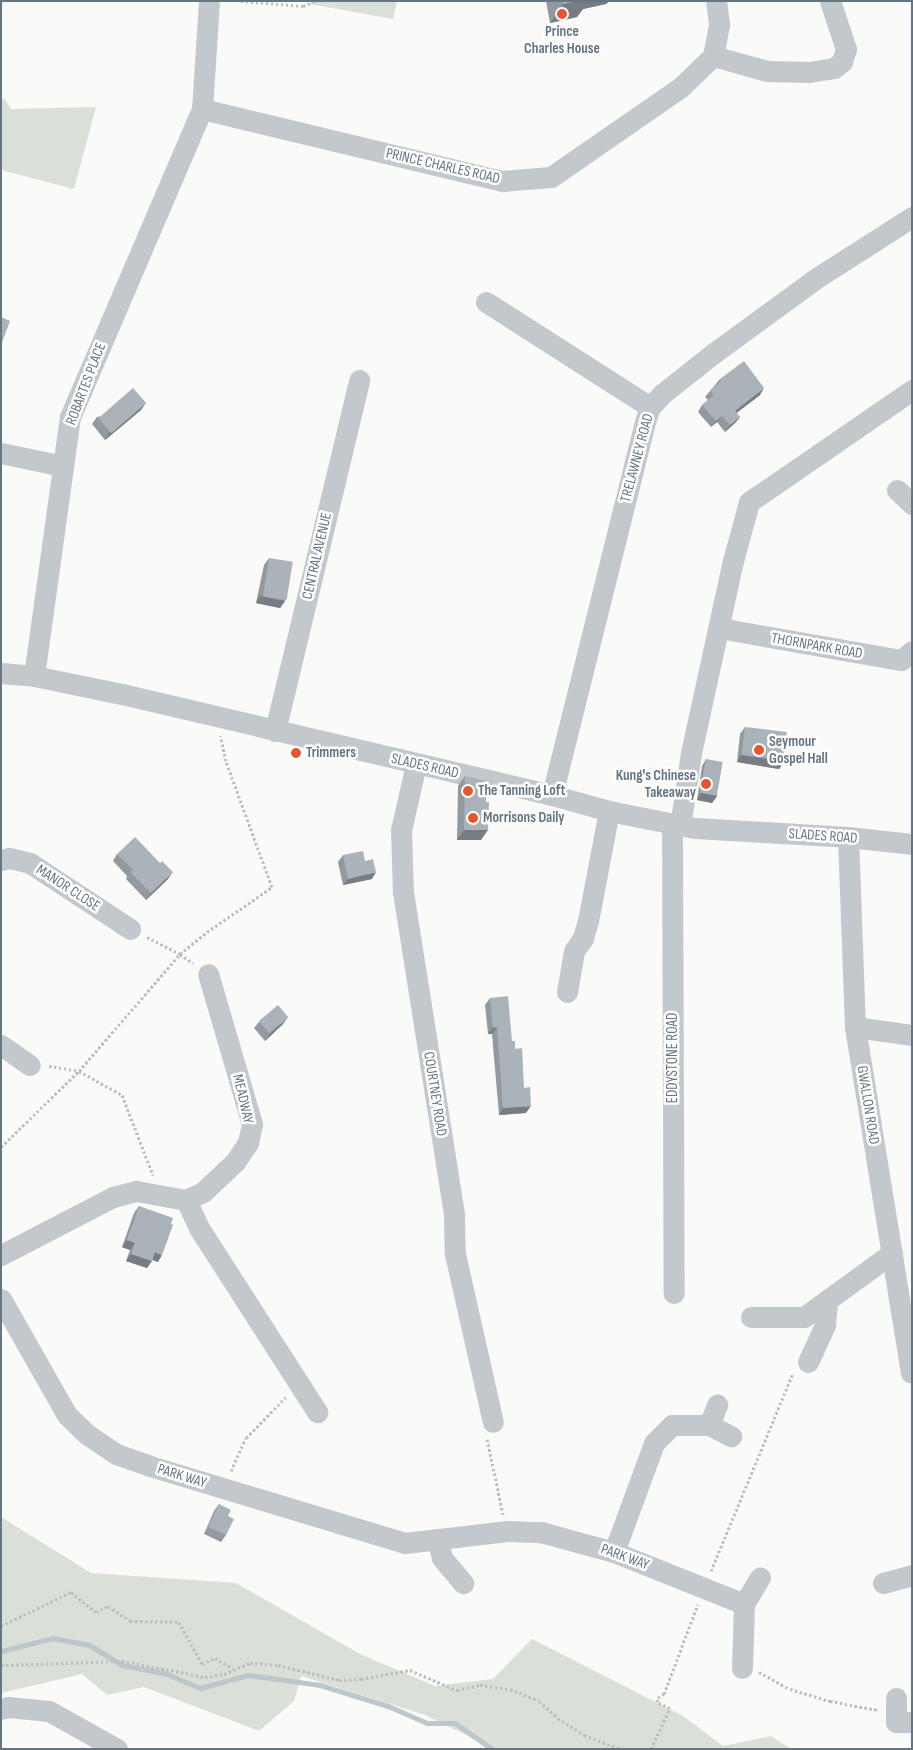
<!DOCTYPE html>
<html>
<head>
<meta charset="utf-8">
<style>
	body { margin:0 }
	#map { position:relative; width:913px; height:1750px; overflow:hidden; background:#fafaf8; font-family:"Sofia Sans Condensed",sans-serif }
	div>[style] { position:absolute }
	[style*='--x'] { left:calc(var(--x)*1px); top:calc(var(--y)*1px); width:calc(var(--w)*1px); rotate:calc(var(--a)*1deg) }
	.green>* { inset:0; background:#dadfd7 }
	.stream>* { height:5px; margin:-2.5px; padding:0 2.5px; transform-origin:2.5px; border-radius:2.5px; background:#bbc7cb }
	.path>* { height:3px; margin-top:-1.5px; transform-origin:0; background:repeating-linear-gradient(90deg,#bbbfc2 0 2.5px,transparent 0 5px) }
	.minor>* { height:21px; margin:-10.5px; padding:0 10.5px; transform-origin:10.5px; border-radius:10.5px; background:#c3c8cc }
	.wall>* { inset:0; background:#929a9f }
	.shaded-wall>* { inset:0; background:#777d82 }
	.building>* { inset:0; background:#aab3b9; transform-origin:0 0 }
	.dots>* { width:14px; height:14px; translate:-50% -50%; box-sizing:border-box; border:2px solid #fff; border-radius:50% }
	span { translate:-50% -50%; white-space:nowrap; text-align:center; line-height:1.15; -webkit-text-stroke:5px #fff; paint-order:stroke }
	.poi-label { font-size:15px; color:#657683; font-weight:700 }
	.left { translate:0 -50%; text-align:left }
	.right { translate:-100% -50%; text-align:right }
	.street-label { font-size:15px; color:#657683 }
	.frame { position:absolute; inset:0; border:2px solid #657683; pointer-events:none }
</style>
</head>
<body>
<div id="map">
	<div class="green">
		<i style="clip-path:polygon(311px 1px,397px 1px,393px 19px,310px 4px)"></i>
		<i style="clip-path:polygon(1px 99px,5px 99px,11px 109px,96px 107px,74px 189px,1px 170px)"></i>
		<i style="clip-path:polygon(1px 1517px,91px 1573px,236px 1583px,360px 1654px,435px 1686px,493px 1679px,532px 1639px,683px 1716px,723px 1746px,771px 1736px,791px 1749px,495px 1749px,425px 1715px,301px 1676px,294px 1701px,259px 1731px,144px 1687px,107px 1695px,82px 1674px,1px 1693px)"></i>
	</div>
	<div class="stream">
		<i style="--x:1;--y:1651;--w:54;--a:-14"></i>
		<i style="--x:53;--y:1638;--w:37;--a:11"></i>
		<i style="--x:89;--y:1645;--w:39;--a:31"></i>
		<i style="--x:122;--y:1665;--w:46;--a:11.3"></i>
		<i style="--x:167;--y:1674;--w:36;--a:23"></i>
		<i style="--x:200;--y:1688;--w:50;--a:-15.2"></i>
		<i style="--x:248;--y:1675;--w:73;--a:7.9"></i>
		<i style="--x:320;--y:1685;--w:71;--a:17.2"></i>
		<i style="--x:388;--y:1706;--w:43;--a:23.6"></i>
		<i style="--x:427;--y:1723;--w:28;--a:0"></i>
		<i style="--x:455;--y:1723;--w:45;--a:35.1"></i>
	</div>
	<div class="path">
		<i style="--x:241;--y:1;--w:62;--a:4.6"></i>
		<i style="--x:303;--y:6;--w:14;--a:-21"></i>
		<i style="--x:147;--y:937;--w:37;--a:27"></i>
		<i style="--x:180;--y:954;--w:16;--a:35"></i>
		<i style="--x:49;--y:1066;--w:30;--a:9"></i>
		<i style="--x:79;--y:1071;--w:49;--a:29.2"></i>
		<i style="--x:122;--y:1095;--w:86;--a:68.8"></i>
		<i style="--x:1;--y:1147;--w:109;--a:-44.3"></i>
		<i style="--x:79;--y:1071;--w:155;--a:-49.2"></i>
		<i style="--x:180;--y:954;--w:35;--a:-39"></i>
		<i style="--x:207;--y:932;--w:79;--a:-34.7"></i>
		<i style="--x:272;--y:887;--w:134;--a:-110.1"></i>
		<i style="--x:226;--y:761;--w:26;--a:-103"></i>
		<i style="--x:487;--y:1439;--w:77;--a:78"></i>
		<i style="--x:231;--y:1471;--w:36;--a:-66"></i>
		<i style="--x:246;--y:1438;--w:57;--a:-45.7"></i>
		<i style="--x:711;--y:1571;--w:214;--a:-67.5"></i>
		<i style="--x:1;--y:1626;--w:78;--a:-25.9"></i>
		<i style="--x:71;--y:1592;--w:32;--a:39"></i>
		<i style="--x:96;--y:1612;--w:13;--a:-27"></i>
		<i style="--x:108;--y:1606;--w:27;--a:34"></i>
		<i style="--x:130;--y:1621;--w:49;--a:1.2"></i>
		<i style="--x:179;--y:1622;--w:48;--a:61.3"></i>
		<i style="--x:202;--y:1664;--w:14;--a:-25"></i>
		<i style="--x:215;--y:1658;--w:21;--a:31"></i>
		<i style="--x:1;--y:1665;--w:121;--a:-1.9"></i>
		<i style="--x:122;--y:1661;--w:85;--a:10.9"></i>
		<i style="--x:205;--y:1677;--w:19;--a:-9"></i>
		<i style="--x:224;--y:1674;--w:28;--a:-23"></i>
		<i style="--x:250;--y:1663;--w:28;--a:4"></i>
		<i style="--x:278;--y:1665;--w:63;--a:13.8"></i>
		<i style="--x:339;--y:1680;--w:22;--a:-3"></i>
		<i style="--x:361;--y:1679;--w:50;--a:-10.4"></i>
		<i style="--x:410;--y:1670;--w:51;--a:23.1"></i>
		<i style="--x:457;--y:1690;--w:24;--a:-12"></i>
		<i style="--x:480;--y:1685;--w:30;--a:8"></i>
		<i style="--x:510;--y:1689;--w:31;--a:22"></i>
		<i style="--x:539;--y:1701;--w:25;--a:42"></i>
		<i style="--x:558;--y:1718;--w:31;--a:33"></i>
		<i style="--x:584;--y:1735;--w:40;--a:21"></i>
		<i style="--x:759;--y:1672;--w:35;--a:29"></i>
		<i style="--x:790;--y:1689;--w:42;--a:16.7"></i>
		<i style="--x:830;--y:1701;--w:49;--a:10.6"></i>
		<i style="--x:651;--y:1749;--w:45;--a:-65.1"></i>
		<i style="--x:670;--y:1708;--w:14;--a:-155"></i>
		<i style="--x:657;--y:1702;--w:4;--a:-76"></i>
		<i style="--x:658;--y:1698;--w:7;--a:-34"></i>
		<i style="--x:664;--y:1694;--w:96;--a:-69.3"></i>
	</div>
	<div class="minor">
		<i style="--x:713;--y:56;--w:56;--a:15.5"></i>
		<i style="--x:767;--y:71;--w:42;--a:1.4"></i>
		<i style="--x:809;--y:72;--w:25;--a:-9"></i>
		<i style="--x:834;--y:68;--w:10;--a:-37"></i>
		<i style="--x:842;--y:62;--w:14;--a:-73"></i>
		<i style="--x:846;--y:49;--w:51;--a:-108.4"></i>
		<i style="--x:202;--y:109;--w:309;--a:13.5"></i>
		<i style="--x:502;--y:181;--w:49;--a:-4.7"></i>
		<i style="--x:551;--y:177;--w:158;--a:-34.7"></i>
		<i style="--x:681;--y:87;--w:45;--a:-44.1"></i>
		<i style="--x:713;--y:56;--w:33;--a:-79"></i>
		<i style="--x:719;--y:24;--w:23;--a:-97"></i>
		<i style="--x:486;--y:302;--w:195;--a:32.6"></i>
		<i style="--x:1;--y:453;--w:63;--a:11.8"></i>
		<i style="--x:897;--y:490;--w:21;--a:43"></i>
		<i style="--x:719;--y:628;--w:185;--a:10"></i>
		<i style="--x:901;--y:660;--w:14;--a:-39"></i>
		<i style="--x:1;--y:673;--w:33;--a:5"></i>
		<i style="--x:34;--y:676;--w:90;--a:11.6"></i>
		<i style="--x:122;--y:694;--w:442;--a:13.2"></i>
		<i style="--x:552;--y:795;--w:59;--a:15.7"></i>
		<i style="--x:609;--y:811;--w:87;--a:11.3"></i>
		<i style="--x:694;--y:828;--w:154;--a:3.3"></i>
		<i style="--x:848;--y:837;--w:64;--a:6.2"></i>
		<i style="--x:34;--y:676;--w:261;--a:-82.1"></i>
		<i style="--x:70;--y:417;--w:335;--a:-66.8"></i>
		<i style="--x:202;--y:109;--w:108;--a:-86.3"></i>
		<i style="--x:275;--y:731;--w:361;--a:-76.5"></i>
		<i style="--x:416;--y:764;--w:68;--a:102.8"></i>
		<i style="--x:401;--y:830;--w:62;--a:88.2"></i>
		<i style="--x:403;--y:892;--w:327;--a:81"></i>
		<i style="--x:454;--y:1215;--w:39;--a:89"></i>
		<i style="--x:455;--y:1254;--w:172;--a:77.3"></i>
		<i style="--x:552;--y:795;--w:384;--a:-76"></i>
		<i style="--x:645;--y:422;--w:16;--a:-72"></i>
		<i style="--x:650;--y:407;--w:18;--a:-47"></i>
		<i style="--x:662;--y:394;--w:66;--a:-38.3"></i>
		<i style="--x:714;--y:353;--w:125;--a:-36.2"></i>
		<i style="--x:815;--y:279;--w:115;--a:-32.6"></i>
		<i style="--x:672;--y:824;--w:469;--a:89.8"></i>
		<i style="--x:680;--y:826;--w:74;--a:-81.4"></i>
		<i style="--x:691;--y:753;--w:197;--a:-77.7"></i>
		<i style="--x:733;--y:561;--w:61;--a:-74.8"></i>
		<i style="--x:749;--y:502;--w:198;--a:-34.5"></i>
		<i style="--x:848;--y:837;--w:190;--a:87.9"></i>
		<i style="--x:855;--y:1027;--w:350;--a:80.8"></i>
		<i style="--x:1;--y:860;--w:8;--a:-14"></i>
		<i style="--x:9;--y:858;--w:22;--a:13"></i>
		<i style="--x:30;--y:863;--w:120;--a:33.4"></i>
		<i style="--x:567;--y:992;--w:42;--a:-80.3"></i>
		<i style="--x:574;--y:951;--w:16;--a:-55"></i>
		<i style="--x:583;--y:938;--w:18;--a:-74"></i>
		<i style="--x:588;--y:921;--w:112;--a:-79.2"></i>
		<i style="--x:855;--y:1027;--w:58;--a:8"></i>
		<i style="--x:1;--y:1045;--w:35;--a:35"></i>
		<i style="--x:186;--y:1200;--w:31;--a:65"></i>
		<i style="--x:199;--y:1228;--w:219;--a:57.3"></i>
		<i style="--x:1;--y:1255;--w:126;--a:-27.4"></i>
		<i style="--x:113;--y:1197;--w:24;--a:-15"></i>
		<i style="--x:136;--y:1191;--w:51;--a:10.2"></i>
		<i style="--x:186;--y:1200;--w:19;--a:-25"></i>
		<i style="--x:203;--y:1192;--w:44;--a:-43.2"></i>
		<i style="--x:235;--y:1162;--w:23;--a:-56"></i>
		<i style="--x:248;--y:1143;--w:19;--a:-78"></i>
		<i style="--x:252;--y:1124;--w:156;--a:-106.3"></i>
		<i style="--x:1;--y:1299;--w:133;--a:60.4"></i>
		<i style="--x:67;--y:1415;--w:29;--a:44"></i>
		<i style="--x:88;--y:1435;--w:34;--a:34"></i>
		<i style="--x:116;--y:1454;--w:36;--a:19"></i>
		<i style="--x:150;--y:1466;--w:266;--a:16.8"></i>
		<i style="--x:405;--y:1543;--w:103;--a:-6.7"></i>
		<i style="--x:507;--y:1531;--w:34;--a:2"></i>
		<i style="--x:541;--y:1532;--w:76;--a:15.3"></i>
		<i style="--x:614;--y:1552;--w:140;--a:21.8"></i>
		<i style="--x:744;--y:1604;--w:64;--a:91.8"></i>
		<i style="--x:751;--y:1317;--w:53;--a:0"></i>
		<i style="--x:804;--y:1317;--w:109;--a:-36"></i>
		<i style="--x:808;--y:1362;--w:41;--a:-65.3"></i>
		<i style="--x:825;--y:1325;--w:25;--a:-85"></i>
		<i style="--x:709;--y:1425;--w:22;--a:-68"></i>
		<i style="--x:437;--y:1539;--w:20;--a:75"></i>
		<i style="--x:442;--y:1558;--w:33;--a:50"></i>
		<i style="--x:614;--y:1552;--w:116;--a:-69.8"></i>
		<i style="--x:654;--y:1443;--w:25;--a:-45"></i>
		<i style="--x:672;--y:1425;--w:37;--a:0"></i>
		<i style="--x:709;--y:1425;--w:25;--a:27"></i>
		<i style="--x:883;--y:1583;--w:30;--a:-15"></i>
		<i style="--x:744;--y:1604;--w:31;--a:-59"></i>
		<i style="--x:896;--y:1698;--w:24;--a:90"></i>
		<i style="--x:896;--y:1722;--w:16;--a:0"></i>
		<i style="--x:1;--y:1709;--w:7;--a:-16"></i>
		<i style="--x:8;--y:1707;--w:41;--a:5.6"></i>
		<i style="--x:49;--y:1711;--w:78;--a:29.2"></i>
	</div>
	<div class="wall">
		<i style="clip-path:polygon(546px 1px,609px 1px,606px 4px,583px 9px,577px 17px,550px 23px)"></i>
		<i style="clip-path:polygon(720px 379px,760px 395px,736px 413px,740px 417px,735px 423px,725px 432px,717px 422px,711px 427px,698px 412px,702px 405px,708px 400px,705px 397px)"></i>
		<i style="clip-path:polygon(141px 410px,105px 440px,92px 424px,97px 417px)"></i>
		<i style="clip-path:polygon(269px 558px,285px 601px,280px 608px,256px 603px,264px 565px)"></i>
		<i style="clip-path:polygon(745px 727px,784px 762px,779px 769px,737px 762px,740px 734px)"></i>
		<i style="clip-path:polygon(706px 759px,717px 796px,712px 803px,697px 800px,702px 766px)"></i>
		<i style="clip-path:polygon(465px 776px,481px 840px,457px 840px,458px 786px)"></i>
		<i style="clip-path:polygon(117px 854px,160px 863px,168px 879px,146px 900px,126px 879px,127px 876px,113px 861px)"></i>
		<i style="clip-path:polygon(343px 855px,372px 879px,343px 885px,338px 862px)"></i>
		<i style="clip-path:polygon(490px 998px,515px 1049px,524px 1088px,526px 1113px,499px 1115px,492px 1034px,488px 1034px,485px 1005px)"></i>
		<i style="clip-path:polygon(259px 1022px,283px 1024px,265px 1041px,254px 1028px)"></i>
		<i style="clip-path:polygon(139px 1206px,158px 1262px,152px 1260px,147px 1268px,126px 1261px,130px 1250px,122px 1247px,134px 1213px)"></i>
		<i style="clip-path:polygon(219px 1504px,228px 1516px,226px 1535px,221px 1542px,204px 1534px,214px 1511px)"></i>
	</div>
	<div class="shaded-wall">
		<i style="clip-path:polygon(577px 1px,609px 1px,606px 4px,583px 9px,577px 17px,550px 23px,563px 4px)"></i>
		<i style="clip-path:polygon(764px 388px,760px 395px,730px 418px,735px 411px)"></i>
		<i style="clip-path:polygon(146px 403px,141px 410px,105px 440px,109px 433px)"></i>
		<i style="clip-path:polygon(722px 416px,717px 422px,711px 427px,716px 421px)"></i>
		<i style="clip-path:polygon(740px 417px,735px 423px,725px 432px,730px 425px)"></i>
		<i style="clip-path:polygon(260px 596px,285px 601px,280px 608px,256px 603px)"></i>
		<i style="clip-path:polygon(741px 755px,784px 762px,779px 769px,737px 762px)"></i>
		<i style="clip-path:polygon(701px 793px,717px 796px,712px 803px,697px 800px)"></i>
		<i style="clip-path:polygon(464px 830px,488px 830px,481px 840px,457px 840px)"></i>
		<i style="clip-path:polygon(173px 872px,168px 879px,146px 900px,151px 893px)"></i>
		<i style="clip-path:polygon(376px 872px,372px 879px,343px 885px,348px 879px)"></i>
		<i style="clip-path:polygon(288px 1017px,283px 1024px,265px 1041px,270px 1034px)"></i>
		<i style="clip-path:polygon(497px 1027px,492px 1034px,488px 1034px,493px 1028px)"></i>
		<i style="clip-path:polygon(531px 1106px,526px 1113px,499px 1115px,503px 1108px)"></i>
		<i style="clip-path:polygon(127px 1240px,135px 1243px,130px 1250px,122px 1247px)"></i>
		<i style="clip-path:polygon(155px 1252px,162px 1255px,158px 1262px,150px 1259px)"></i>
		<i style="clip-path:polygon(131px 1254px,152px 1261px,147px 1268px,126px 1261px)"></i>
	</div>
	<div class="building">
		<i style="clip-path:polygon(563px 1px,577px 1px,563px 4px)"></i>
		<i style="clip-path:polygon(1px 317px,10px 321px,1px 345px)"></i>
		<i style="clip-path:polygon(744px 361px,764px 388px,735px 411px,740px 417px,730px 425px,722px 416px,716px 421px,702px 405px,714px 395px,710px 390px,721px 381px,720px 379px)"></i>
		<i style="left:133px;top:388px;width:20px;height:46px;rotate:49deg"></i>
		<i style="left:269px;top:558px;width:24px;height:39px;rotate:9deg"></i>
		<i style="left:745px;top:727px;width:42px;height:28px;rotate:7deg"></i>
		<i style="left:706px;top:759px;width:17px;height:34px;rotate:10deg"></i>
		<i style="clip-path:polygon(465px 776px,487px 781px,486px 802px,489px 802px,488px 830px,464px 830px)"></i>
		<i style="clip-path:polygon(135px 837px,160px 863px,162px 861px,173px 872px,151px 893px,130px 872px,133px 870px,117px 854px)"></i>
		<i style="clip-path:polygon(363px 851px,365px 861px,373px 859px,376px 872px,348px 879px,343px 855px)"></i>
		<i style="clip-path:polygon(508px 996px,512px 1041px,515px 1041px,515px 1049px,522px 1048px,524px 1088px,530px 1087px,531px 1106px,503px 1108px,497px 1027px,493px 1028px,490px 998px)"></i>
		<i style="left:278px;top:1005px;width:16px;height:25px;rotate:50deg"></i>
		<i style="clip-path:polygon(139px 1206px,173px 1218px,171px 1224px,173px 1225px,162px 1255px,155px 1252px,152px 1261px,131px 1254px,135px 1243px,127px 1240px)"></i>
		<i style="clip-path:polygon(219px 1504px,231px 1510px,228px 1516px,234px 1519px,226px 1535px,208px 1527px)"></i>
	</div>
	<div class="dots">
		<i style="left:562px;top:14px;background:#e4572e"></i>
		<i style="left:759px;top:750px;background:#e4572e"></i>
		<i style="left:296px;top:753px;background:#e4572e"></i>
		<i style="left:706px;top:784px;background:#e4572e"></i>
		<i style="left:468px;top:791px;background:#e4572e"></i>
		<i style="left:473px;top:818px;background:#e4572e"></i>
	</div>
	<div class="poi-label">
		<span style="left:562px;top:40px">Prince<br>Charles House</span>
		<span class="left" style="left:769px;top:750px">Seymour<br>Gospel Hall</span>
		<span class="left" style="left:306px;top:753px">Trimmers</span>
		<span class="right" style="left:696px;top:784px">Kung's Chinese<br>Takeaway</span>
		<span class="left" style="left:478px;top:791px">The Tanning Loft</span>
		<span class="left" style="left:483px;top:818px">Morrisons Daily</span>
	</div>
	<div class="street-label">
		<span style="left:443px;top:166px;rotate:13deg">PRINCE CHARLES ROAD</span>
		<span style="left:86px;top:384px;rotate:-69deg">ROBARTES PLACE</span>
		<span style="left:637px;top:458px;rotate:-75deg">TRELAWNEY ROAD</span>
		<span style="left:317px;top:556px;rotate:-77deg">CENTRAL AVENUE</span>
		<span style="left:817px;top:646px;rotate:10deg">THORNPARK ROAD</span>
		<span style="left:425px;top:766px;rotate:13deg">SLADES ROAD</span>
		<span style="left:823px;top:836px;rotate:4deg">SLADES ROAD</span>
		<span style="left:68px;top:888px;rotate:33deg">MANOR CLOSE</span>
		<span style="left:673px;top:1058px;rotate:-90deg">EDDYSTONE ROAD</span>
		<span style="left:435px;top:1094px;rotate:81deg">COURTNEY ROAD</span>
		<span style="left:243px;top:1099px;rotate:77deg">MEADWAY</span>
		<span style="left:868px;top:1105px;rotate:81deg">GWALLON ROAD</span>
		<span style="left:182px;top:1476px;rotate:17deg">PARK WAY</span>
		<span style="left:625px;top:1557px;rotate:20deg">PARK WAY</span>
	</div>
	<div class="frame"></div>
</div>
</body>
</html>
